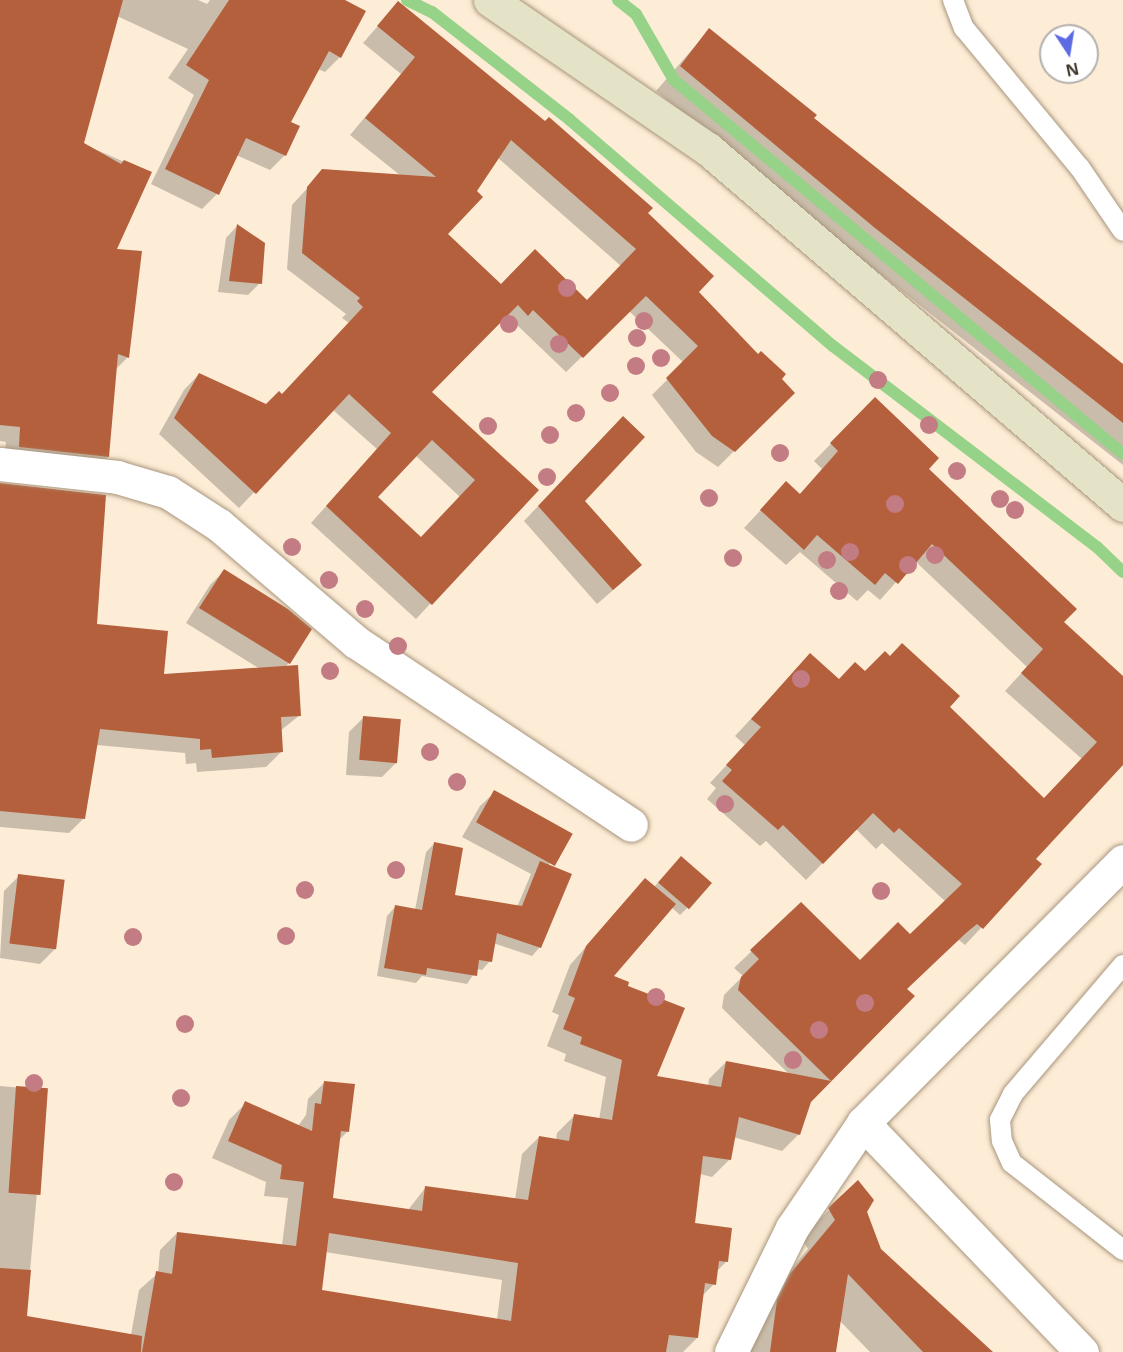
<!DOCTYPE html>
<html>
<head>
<meta charset="utf-8">
<style>
	body { margin:0 }
	#map { position:relative; width:1123px; height:1352px; overflow:hidden; background:#fdecd6; font-family:"Noto Sans",sans-serif }
	div>[style] { position:absolute }
	[style*='--x'] { left:calc(var(--x)*1px); top:calc(var(--y)*1px); width:calc(var(--w)*1px); rotate:calc(var(--a)*1deg) }
	.shadow>* { inset:0; background:#0003 }
	.stream>* { height:12px; margin:-6px; padding:0 6px; transform-origin:6px; border-radius:6px; background:#96d287 }
	.building>* { inset:0; background:#b4603d; transform-origin:0 0 }
	.roads { filter:drop-shadow(0 0 2px #a8957c) drop-shadow(0 0 2px #a8957c) }
	.service>* { height:20px; margin:-10px; padding:0 10px; transform-origin:10px; border-radius:10px; background:#fff }
	.minor>* { height:33px; margin:-16.5px; padding:0 16.5px; transform-origin:16.5px; border-radius:16.5px; background:#fff }
	.secondary>* { height:33px; margin:-16.5px; padding:0 16.5px; transform-origin:16.5px; border-radius:16.5px; background:#e4e3c7 }
	.trees>* { width:18px; height:18px; margin:-9px; border-radius:50%; background:#c37c83 }
	span { translate:-50% -50%; white-space:nowrap; text-align:center; line-height:1.15; -webkit-text-stroke:6px #fff; paint-order:stroke }
	.north { position:absolute; left:1039px; top:24px; width:60px; height:60px; box-sizing:border-box; background:#fff; border:2px solid #b4b1ad; border-radius:50%; rotate:168deg; font-size:16px; font-weight:700; line-height:24px; text-align:center; color:#443b31 }
	.north::after { content:''; display:block; margin:auto; width:21px; height:27px; background:#5d6be2; clip-path:polygon(50% 0,100% 100%,50% 72%,0 100%) }
</style>
</head>
<body>
<div id="map">
	<div class="shadow">
		<i style="clip-path:polygon(0 0,198px 0,207px 4px,210px 0,342px 0,340px 57px,325px 72px,318px 69px,289px 123px,285px 155px,270px 170px,236px 155px,217px 194px,202px 209px,151px 184px,194px 95px,168px 78px,188px 49px,117px 16px,83px 144px,150px 173px,115px 250px,128px 357px,115px 370px,108px 457px,93px 472px,4px 462px,6px 442px,0 441px)"></i>
		<i style="clip-path:polygon(evenodd,398px 3px,646px 213px,697px 292px,793px 392px,718px 467px,696px 452px,652px 395px,684px 363px,629px 311px,566px 372px,517px 325px,511px 330px,501px 320px,430px 392px,536px 490px,416px 619px,311px 523px,377px 449px,333px 410px,239px 508px,159px 434px,184px 390px,199px 374px,266px 406px,281px 396px,349px 323px,342px 318px,346px 314px,287px 269px,292px 205px,323px 171px,401px 176px,350px 135px,401px 74px,363px 43px,398px 3px,498px 158px,621px 266px,587px 302px,501px 286px,446px 234px,498px 158px,398px 3px,415px 455px,460px 497px,421px 539px,376px 497px,415px 455px)"></i>
		<i style="clip-path:polygon(709px 30px,812px 118px,1123px 367px,1123px 465px,763px 182px,766px 179px,656px 91px)"></i>
		<i style="clip-path:polygon(237px 226px,260px 283px,248px 295px,218px 292px,226px 238px)"></i>
		<i style="clip-path:polygon(evenodd,875px 399px,927px 469px,1062px 622px,1123px 678px,1123px 761px,1034px 859px,1040px 864px,981px 928px,965px 945px,959px 940px,947px 949px,905px 990px,913px 997px,810px 1101px,799px 1134px,782px 1151px,733px 1137px,729px 1160px,712px 1177px,700px 1174px,693px 1225px,726px 1262px,716px 1272px,714px 1284px,701px 1297px,697px 1338px,683px 1352px,0 1352px,0 1086px,46px 1090px,26px 1317px,131px 1335px,139px 1290px,158px 1273px,160px 1250px,177px 1233px,282px 1245px,288px 1198px,264px 1196px,266px 1182px,212px 1158px,229px 1120px,246px 1103px,298px 1126px,306px 1115px,308px 1099px,325px 1082px,347px 1132px,338px 1141px,331px 1199px,408px 1210px,426px 1187px,515px 1200px,522px 1154px,539px 1137px,556px 1140px,557px 1133px,574px 1116px,599px 1120px,606px 1077px,564px 1061px,566px 1054px,547px 1046px,559px 1015px,552px 1012px,570px 965px,645px 880px,654px 887px,674px 865px,687px 908px,680px 915px,671px 907px,612px 976px,626px 987px,655px 1078px,708px 1087px,709px 1079px,726px 1062px,790px 1075px,722px 1008px,724px 995px,743px 976px,734px 968px,801px 904px,860px 962px,910px 936px,946px 902px,882px 843px,876px 849px,856px 829px,806px 880px,766px 841px,760px 846px,707px 799px,716px 788px,710px 783px,745px 745px,735px 736px,810px 655px,838px 680px,865px 673px,948px 707px,1044px 799px,1082px 759px,1005px 691px,1027px 667px,915px 561px,880px 600px,868px 590px,857px 601px,800px 552px,786px 565px,744px 528px,786px 483px,799px 495px,822px 469px,814px 461px,875px 399px,325px 1252px,502px 1280px,497px 1320px,320px 1291px,325px 1252px)"></i>
		<i style="clip-path:polygon(608px 432px,583px 500px,626px 579px,597px 604px,524px 521px)"></i>
		<i style="clip-path:polygon(0 484px,95px 625px,162px 675px,260px 669px,186px 623px,210px 585px,224px 571px,289px 663px,285px 667px,300px 715px,280px 731px,281px 752px,266px 767px,197px 772px,196px 763px,186px 764px,185px 753px,96px 745px,84px 818px,69px 833px,0 827px)"></i>
		<i style="clip-path:polygon(364px 717px,397px 762px,382px 777px,346px 775px,349px 732px)"></i>
		<i style="clip-path:polygon(495px 792px,569px 834px,548px 866px,540px 947px,532px 956px,493px 943px,490px 961px,482px 970px,477px 969px,467px 984px,422px 976px,416px 983px,377px 976px,387px 916px,395px 907px,415px 910px,426px 852px,434px 844px,453px 896px,517px 907px,531px 874px,462px 837px,480px 806px)"></i>
		<i style="clip-path:polygon(19px 876px,55px 949px,40px 964px,0 958px,4px 891px)"></i>
		<i style="clip-path:polygon(857px 1182px,880px 1250px,981px 1352px,870px 1352px,839px 1320px,834px 1352px,747px 1352px,763px 1303px,808px 1249px,801px 1238px)"></i>
	</div>
	<div class="stream">
		<i style="--x:407;--y:0;--w:28;--a:26"></i>
		<i style="--x:432;--y:12;--w:175;--a:38"></i>
		<i style="--x:570;--y:120;--w:347;--a:40.7"></i>
		<i style="--x:833;--y:346;--w:332;--a:37.3"></i>
		<i style="--x:1097;--y:547;--w:36;--a:44"></i>
		<i style="--x:618;--y:0;--w:23;--a:38"></i>
		<i style="--x:636;--y:14;--w:76;--a:60.1"></i>
		<i style="--x:674;--y:80;--w:584;--a:39.79"></i>
	</div>
	<div class="building">
		<i style="clip-path:polygon(0 0,123px 0,84px 143px,121px 164px,124px 160px,152px 172px,117px 249px,142px 251px,129px 358px,118px 354px,109px 457px,19px 447px,20px 427px,0 425px)"></i>
		<i style="clip-path:polygon(229px 0,345px 0,366px 11px,341px 58px,329px 51px,291px 122px,300px 126px,286px 156px,246px 138px,219px 195px,165px 169px,209px 80px,186px 65px)"></i>
		<i style="clip-path:polygon(evenodd,398px 1px,545px 121px,549px 117px,653px 208px,648px 213px,714px 276px,699px 292px,758px 354px,761px 351px,786px 374px,782px 379px,795px 393px,735px 452px,712px 436px,666px 378px,698px 346px,646px 296px,583px 358px,533px 310px,528px 316px,518px 305px,432px 392px,539px 490px,432px 605px,326px 506px,391px 433px,349px 394px,256px 494px,174px 418px,199px 373px,266px 404px,279px 391px,282px 394px,363px 307px,357px 301px,360px 298px,302px 253px,307px 187px,322px 169px,436px 177px,365px 118px,415px 57px,377px 26px,398px 1px,511px 140px,636px 249px,587px 300px,535px 249px,501px 284px,448px 234px,483px 197px,477px 191px,511px 140px,398px 1px,432px 440px,475px 480px,421px 537px,378px 497px,432px 440px)"></i>
		<i style="clip-path:polygon(709px 28px,817px 115px,814px 118px,1123px 364px,1123px 423px,875px 228px,680px 66px)"></i>
		<i style="clip-path:polygon(237px 224px,265px 243px,262px 284px,229px 281px)"></i>
		<i style="clip-path:polygon(evenodd,875px 397px,939px 458px,929px 469px,1077px 609px,1064px 622px,1123px 676px,1123px 765px,1036px 859px,1042px 864px,983px 929px,977px 924px,966px 933px,907px 989px,915px 996px,811px 1102px,800px 1135px,739px 1117px,731px 1160px,703px 1156px,695px 1223px,732px 1228px,728px 1262px,719px 1261px,716px 1285px,705px 1283px,698px 1338px,669px 1335px,666px 1352px,142px 1352px,156px 1271px,172px 1274px,177px 1232px,296px 1246px,304px 1182px,280px 1179px,282px 1165px,228px 1141px,245px 1101px,312px 1131px,315px 1103px,321px 1104px,324px 1081px,355px 1084px,349px 1132px,341px 1131px,333px 1198px,422px 1211px,425px 1186px,528px 1200px,539px 1136px,569px 1141px,574px 1114px,612px 1120px,622px 1060px,580px 1044px,582px 1037px,563px 1029px,575px 998px,568px 995px,586px 946px,645px 878px,676px 904px,614px 976px,629px 982px,628px 986px,685px 1008px,657px 1076px,721px 1087px,726px 1061px,831px 1081px,738px 990px,741px 977px,759px 959px,750px 950px,801px 902px,860px 960px,898px 922px,910px 934px,962px 884px,899px 828px,894px 833px,873px 813px,823px 864px,783px 825px,778px 830px,722px 781px,732px 770px,726px 765px,761px 727px,751px 719px,810px 653px,839px 679px,855px 662px,865px 671px,885px 651px,890px 656px,902px 643px,960px 696px,950px 707px,1044px 798px,1097px 742px,1021px 673px,1043px 649px,932px 544px,898px 584px,885px 573px,875px 585px,817px 535px,804px 550px,760px 510px,786px 481px,800px 494px,838px 451px,830px 443px,875px 397px,329px 1233px,518px 1263px,511px 1321px,322px 1290px,329px 1233px)"></i>
		<i style="clip-path:polygon(623px 416px,645px 437px,585px 501px,642px 565px,613px 590px,538px 506px)"></i>
		<i style="clip-path:polygon(0 483px,106px 495px,97px 624px,168px 631px,164px 674px,298px 665px,301px 716px,281px 717px,283px 752px,212px 758px,211px 749px,200px 750px,200px 739px,100px 729px,85px 819px,0 811px)"></i>
		<i style="clip-path:polygon(224px 569px,288px 609px,312px 629px,290px 664px,199px 608px)"></i>
		<i style="left:363px;top:716px;width:38px;height:44px;rotate:5deg"></i>
		<i style="left:494px;top:790px;width:90px;height:37px;rotate:29deg"></i>
		<i style="clip-path:polygon(434px 842px,463px 848px,455px 895px,522px 906px,540px 861px,572px 874px,541px 948px,497px 933px,492px 962px,479px 960px,477px 976px,427px 968px,426px 975px,384px 968px,395px 905px,422px 910px)"></i>
		<i style="left:681px;top:856px;width:41px;height:35px;rotate:41deg"></i>
		<i style="left:18px;top:874px;width:47px;height:70px;rotate:7deg"></i>
		<i style="left:16px;top:1086px;width:32px;height:107px;rotate:4deg"></i>
		<i style="clip-path:polygon(858px 1180px,874px 1200px,867px 1212px,881px 1249px,993px 1352px,923px 1352px,848px 1274px,836px 1352px,770px 1352px,777px 1300px,790px 1274px,835px 1220px,828px 1208px)"></i>
		<i style="clip-path:polygon(0 1268px,31px 1270px,27px 1316px,142px 1336px,141px 1352px,0 1352px)"></i>
	</div>
	<div class="roads">
		<div class="service">
			<i style="--x:953;--y:0;--w:30;--a:69"></i>
			<i style="--x:964;--y:28;--w:182;--a:50.4"></i>
			<i style="--x:1080;--y:168;--w:76;--a:55.7"></i>
			<i style="--x:1123;--y:965;--w:170;--a:130.5"></i>
			<i style="--x:1013;--y:1094;--w:29;--a:117"></i>
			<i style="--x:1000;--y:1120;--w:21;--a:85"></i>
			<i style="--x:1002;--y:1141;--w:24;--a:66"></i>
			<i style="--x:1012;--y:1163;--w:141;--a:38.1"></i>
		</div>
		<div class="minor">
			<i style="--x:0;--y:464;--w:118;--a:6.3"></i>
			<i style="--x:117;--y:477;--w:53;--a:16.4"></i>
			<i style="--x:168;--y:492;--w:61;--a:32.9"></i>
			<i style="--x:219;--y:525;--w:180;--a:40.5"></i>
			<i style="--x:356;--y:642;--w:330;--a:33.6"></i>
			<i style="--x:863;--y:1123;--w:317;--a:46.3"></i>
			<i style="--x:731;--y:1352;--w:138;--a:-63.8"></i>
			<i style="--x:792;--y:1228;--w:127;--a:-55.9"></i>
			<i style="--x:863;--y:1123;--w:369;--a:-45.2"></i>
		</div>
		<div class="secondary">
			<i style="--x:490;--y:0;--w:264;--a:34.4"></i>
			<i style="--x:708;--y:149;--w:547;--a:40.62"></i>
		</div>
	</div>
	<div class="trees">
		<i style="left:567px;top:288px"></i>
		<i style="left:644px;top:321px"></i>
		<i style="left:509px;top:324px"></i>
		<i style="left:637px;top:338px"></i>
		<i style="left:559px;top:344px"></i>
		<i style="left:661px;top:358px"></i>
		<i style="left:636px;top:366px"></i>
		<i style="left:878px;top:380px"></i>
		<i style="left:610px;top:393px"></i>
		<i style="left:576px;top:413px"></i>
		<i style="left:929px;top:425px"></i>
		<i style="left:488px;top:426px"></i>
		<i style="left:550px;top:435px"></i>
		<i style="left:780px;top:453px"></i>
		<i style="left:957px;top:471px"></i>
		<i style="left:547px;top:477px"></i>
		<i style="left:709px;top:498px"></i>
		<i style="left:1000px;top:499px"></i>
		<i style="left:895px;top:504px"></i>
		<i style="left:1015px;top:510px"></i>
		<i style="left:292px;top:547px"></i>
		<i style="left:850px;top:552px"></i>
		<i style="left:935px;top:555px"></i>
		<i style="left:733px;top:558px"></i>
		<i style="left:827px;top:560px"></i>
		<i style="left:908px;top:565px"></i>
		<i style="left:329px;top:580px"></i>
		<i style="left:839px;top:591px"></i>
		<i style="left:365px;top:609px"></i>
		<i style="left:398px;top:646px"></i>
		<i style="left:330px;top:671px"></i>
		<i style="left:801px;top:679px"></i>
		<i style="left:430px;top:752px"></i>
		<i style="left:457px;top:782px"></i>
		<i style="left:725px;top:804px"></i>
		<i style="left:396px;top:870px"></i>
		<i style="left:305px;top:890px"></i>
		<i style="left:881px;top:891px"></i>
		<i style="left:286px;top:936px"></i>
		<i style="left:133px;top:937px"></i>
		<i style="left:656px;top:997px"></i>
		<i style="left:865px;top:1003px"></i>
		<i style="left:185px;top:1024px"></i>
		<i style="left:819px;top:1030px"></i>
		<i style="left:793px;top:1060px"></i>
		<i style="left:34px;top:1083px"></i>
		<i style="left:181px;top:1098px"></i>
		<i style="left:174px;top:1182px"></i>
	</div>
	<div class="north">N</div>
</div>
</body>
</html>
